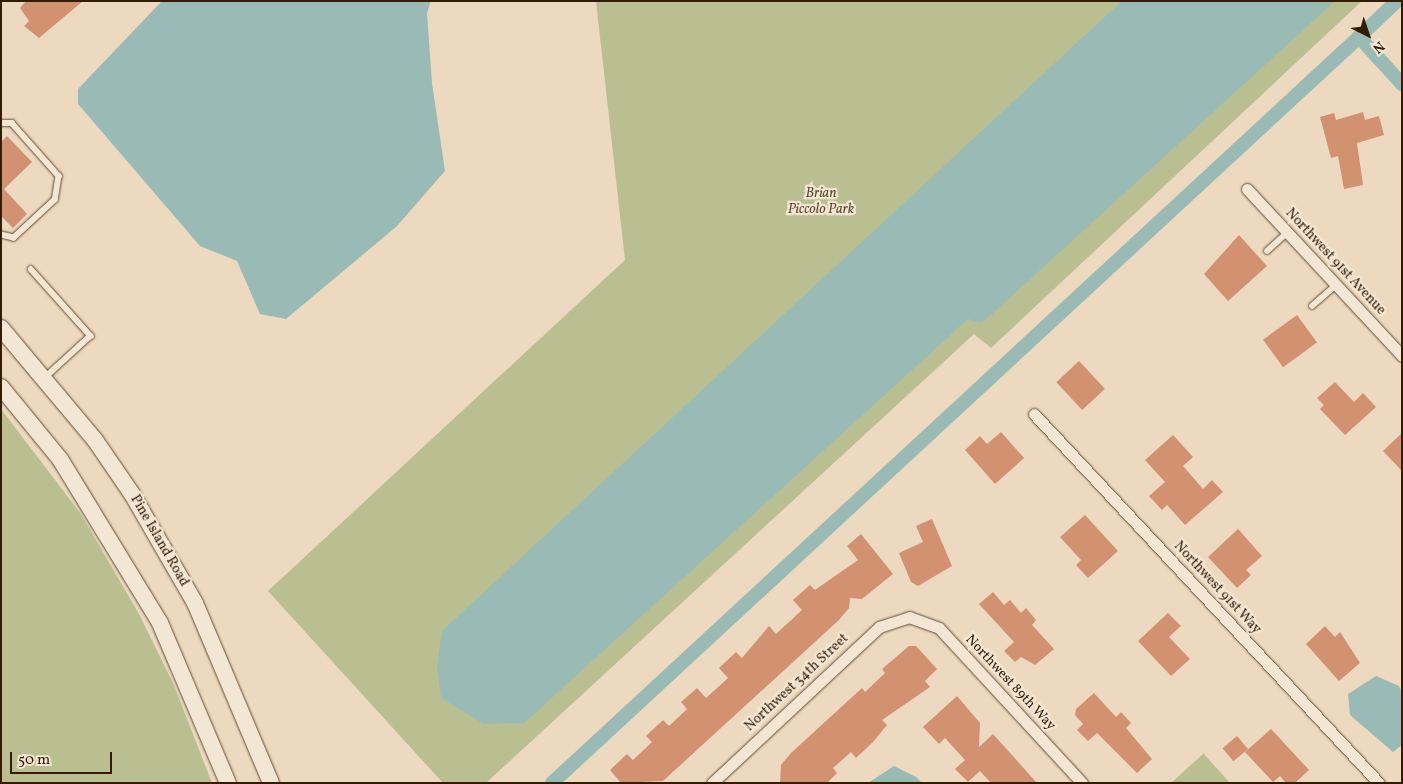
<!DOCTYPE html>
<html>
<head>
<meta charset="utf-8">
<style>
	body { margin:0 }
	#map { position:relative; width:1403px; height:784px; overflow:hidden; background:#edd9bf; font-family:Vollkorn,serif }
	div>[style] { position:absolute }
	[style*='--x'] { left:calc(var(--x)*1px); top:calc(var(--y)*1px); width:calc(var(--w)*1px); rotate:calc(var(--a)*1deg) }
	.green>* { inset:0; background:#b9bf91 }
	.water>* { inset:0; background:#99bab5 }
	.canal>* { height:14px; margin:-7px; padding:0 7px; transform-origin:7px; border-radius:7px; background:#99bab5 }
	.building>* { inset:0; background:#d29170; transform-origin:0 0 }
	.roads { filter:drop-shadow(0 0 1px #624b32) drop-shadow(0 0 1px #624b32) }
	.lane>* { height:5.5px; margin:-2.75px; padding:0 2.75px; transform-origin:2.75px; border-radius:2.75px; background:#f3e6d5 }
	.street>* { height:11px; margin:-5.5px; padding:0 5.5px; transform-origin:5.5px; border-radius:5.5px; background:#f3e6d5 }
	.secondary>* { height:16px; margin:-8px; padding:0 8px; transform-origin:8px; border-radius:8px; background:#f3e6d5 }
	span { translate:-50% -50%; white-space:nowrap; text-align:center; line-height:1.15; -webkit-text-stroke:4.5px #f3e6d5; paint-order:stroke }
	.park-label { font-size:14px; color:#5b4d2e; font-style:italic }
	.street-label { font-size:14px; color:#331c03 }
	.frame { position:absolute; inset:0; border:2px solid #331c03; pointer-events:none }
	.north { position:absolute; left:1343px; top:10px; width:50px; height:50px; -webkit-text-stroke:4px #f3e6d5; paint-order:stroke; rotate:139deg; font-size:14px; font-weight:700; line-height:20px; text-align:center; color:#331c03 }
	.north::after { content:''; display:block; margin:auto; width:18px; height:22px; background:#331c03; clip-path:polygon(50% 0,100% 100%,50% 72%,0 100%) }
	.scale { position:absolute; left:10px; top:752px; width:102px; height:22px; box-sizing:border-box; border:2px solid #331c03; border-top:0; padding-left:6px; font-size:15px; line-height:18px; white-space:nowrap; color:#331c03; -webkit-text-stroke:4px #f3e6d5; paint-order:stroke }
</style>
</head>
<body>
<div id="map">
	<div class="green">
		<i style="clip-path:polygon(596px 1px,1362px 1px,991px 348px,974px 334px,486px 783px,443px 783px,268px 591px,625px 260px)"></i>
		<i style="clip-path:polygon(1px 409px,81px 514px,139px 614px,174px 685px,212px 783px,1px 783px)"></i>
		<i style="clip-path:polygon(1203px 753px,1230px 783px,1171px 783px,1203px 754px)"></i>
	</div>
	<div class="water">
		<i style="clip-path:polygon(162px 1px,431px 1px,427px 13px,432px 83px,445px 171px,397px 226px,286px 319px,260px 314px,237px 261px,200px 246px,78px 104px,78px 89px)"></i>
		<i style="clip-path:polygon(1122px 1px,1335px 1px,982px 323px,968px 319px,524px 723px,484px 724px,441px 698px,437px 665px,442px 631px)"></i>
		<i style="clip-path:polygon(1376px 676px,1399px 686px,1402px 693px,1402px 745px,1393px 752px,1350px 715px,1348px 694px)"></i>
		<i style="clip-path:polygon(894px 766px,916px 777px,922px 783px,868px 783px)"></i>
	</div>
	<div class="canal">
		<i style="--x:1359;--y:37;--w:52;--a:-43.5"></i>
		<i style="--x:552;--y:783;--w:1099;--a:-42.75"></i>
		<i style="--x:1359;--y:37;--w:64;--a:47.5"></i>
	</div>
	<div class="building">
		<i style="clip-path:polygon(26px 1px,83px 1px,39px 38px,24px 26px,29px 21px,20px 8px)"></i>
		<i style="clip-path:polygon(1363px 112px,1365px 120px,1379px 116px,1384px 135px,1357px 143px,1363px 185px,1344px 189px,1338px 156px,1331px 158px,1320px 117px,1334px 113px,1336px 120px)"></i>
		<i style="clip-path:polygon(7px 136px,32px 162px,4px 189px,27px 214px,13px 228px,1px 216px,1px 142px)"></i>
		<i style="clip-path:polygon(1239px 235px,1267px 266px,1228px 301px,1204px 274px)"></i>
		<i style="left:1297px;top:315px;width:34px;height:42px;rotate:54deg"></i>
		<i style="left:1079px;top:361px;width:38px;height:31px;rotate:47deg"></i>
		<i style="clip-path:polygon(1335px 382px,1354px 402px,1363px 393px,1376px 407px,1345px 435px,1320px 409px,1324px 405px,1317px 398px)"></i>
		<i style="clip-path:polygon(1001px 432px,1024px 458px,995px 484px,965px 450px,980px 436px,987px 444px)"></i>
		<i style="clip-path:polygon(1402px 433px,1402px 471px,1383px 451px)"></i>
		<i style="clip-path:polygon(1173px 435px,1193px 457px,1183px 466px,1203px 489px,1212px 480px,1223px 492px,1185px 525px,1167px 505px,1162px 510px,1149px 496px,1165px 482px,1145px 460px)"></i>
		<i style="clip-path:polygon(1085px 515px,1118px 551px,1088px 578px,1076px 565px,1081px 560px,1060px 537px)"></i>
		<i style="clip-path:polygon(932px 519px,952px 566px,918px 586px,911px 582px,899px 553px,923px 542px,916px 526px)"></i>
		<i style="clip-path:polygon(1238px 529px,1262px 556px,1246px 570px,1251px 575px,1237px 588px,1208px 557px)"></i>
		<i style="clip-path:polygon(861px 534px,893px 574px,862px 599px,850px 598px,849px 608px,839px 620px,663px 781px,621px 783px,610px 770px,627px 754px,633px 760px,652px 742px,646px 736px,663px 720px,669px 726px,687px 709px,681px 702px,697px 688px,706px 698px,728px 678px,719px 668px,736px 652px,742px 658px,769px 626px,776px 634px,802px 610px,793px 600px,810px 585px,815px 590px,858px 560px,847px 546px)"></i>
		<i style="clip-path:polygon(993px 592px,1004px 605px,1010px 600px,1021px 613px,1026px 608px,1036px 620px,1032px 625px,1054px 649px,1035px 665px,1021px 657px,1015px 662px,1004px 651px,1014px 642px,979px 604px)"></i>
		<i style="clip-path:polygon(1168px 613px,1181px 626px,1169px 637px,1190px 659px,1171px 676px,1138px 641px)"></i>
		<i style="clip-path:polygon(1325px 626px,1335px 637px,1340px 632px,1360px 663px,1339px 681px,1306px 644px)"></i>
		<i style="clip-path:polygon(909px 646px,916px 646px,937px 669px,925px 681px,930px 687px,882px 720px,887px 725px,873px 742px,856px 758px,851px 752px,833px 768px,837px 773px,827px 783px,780px 783px,781px 765px,791px 753px,862px 688px,865px 692px,885px 673px,882px 669px)"></i>
		<i style="clip-path:polygon(1094px 693px,1116px 717px,1121px 712px,1131px 723px,1126px 728px,1152px 759px,1137px 773px,1097px 733px,1088px 741px,1077px 730px,1083px 724px,1075px 715px,1076px 709px)"></i>
		<i style="clip-path:polygon(957px 696px,980px 723px,979px 747px,993px 734px,1037px 783px,991px 783px,980px 771px,968px 782px,955px 769px,965px 760px,945px 738px,939px 744px,923px 727px)"></i>
		<i style="clip-path:polygon(1271px 729px,1309px 770px,1295px 783px,1286px 783px,1280px 776px,1273px 782px,1245px 752px)"></i>
		<i style="left:1237px;top:736px;width:17px;height:19px;rotate:50deg"></i>
	</div>
	<div class="roads">
		<div class="lane">
			<i style="--x:1;--y:123;--w:11;--a:0"></i>
			<i style="--x:12;--y:123;--w:71;--a:48.4"></i>
			<i style="--x:59;--y:176;--w:24;--a:99"></i>
			<i style="--x:55;--y:200;--w:56;--a:137.2"></i>
			<i style="--x:14;--y:238;--w:13;--a:-167"></i>
			<i style="--x:1267;--y:251;--w:27;--a:-42"></i>
			<i style="--x:31;--y:269;--w:90;--a:48.2"></i>
			<i style="--x:91;--y:336;--w:62;--a:137.6"></i>
			<i style="--x:1312;--y:306;--w:32;--a:-41"></i>
		</div>
		<div class="street">
			<i style="--x:1247;--y:189;--w:228;--a:47.1"></i>
			<i style="--x:1034;--y:414;--w:505;--a:46.93"></i>
			<i style="--x:712;--y:783;--w:229;--a:-43"></i>
			<i style="--x:879;--y:627;--w:32;--a:-18"></i>
			<i style="--x:909;--y:617;--w:32;--a:20"></i>
			<i style="--x:939;--y:628;--w:211;--a:47.3"></i>
		</div>
		<div class="secondary">
			<i style="--x:1;--y:328;--w:146;--a:50"></i>
			<i style="--x:95;--y:440;--w:65;--a:55.6"></i>
			<i style="--x:132;--y:494;--w:126;--a:60"></i>
			<i style="--x:195;--y:603;--w:195;--a:67.1"></i>
			<i style="--x:1;--y:387;--w:93;--a:50.7"></i>
			<i style="--x:60;--y:459;--w:192;--a:58.6"></i>
			<i style="--x:160;--y:623;--w:174;--a:67"></i>
		</div>
	</div>
	<div class="park-label">
		<span style="left:821px;top:202px">Brian<br>Piccolo Park</span>
	</div>
	<div class="street-label">
		<span style="left:1335px;top:262px;rotate:47deg">Northwest 91st Avenue</span>
		<span style="left:159px;top:541px;rotate:60deg">Pine Island Road</span>
		<span style="left:1217px;top:588px;rotate:47deg">Northwest 91st Way</span>
		<span style="left:797px;top:683px;rotate:-43deg">Northwest 34th Street</span>
		<span style="left:1010px;top:683px;rotate:47deg">Northwest 89th Way</span>
	</div>
	<div class="frame"></div>
	<div class="north">N</div>
	<div class="scale">50 m</div>
</div>
</body>
</html>
